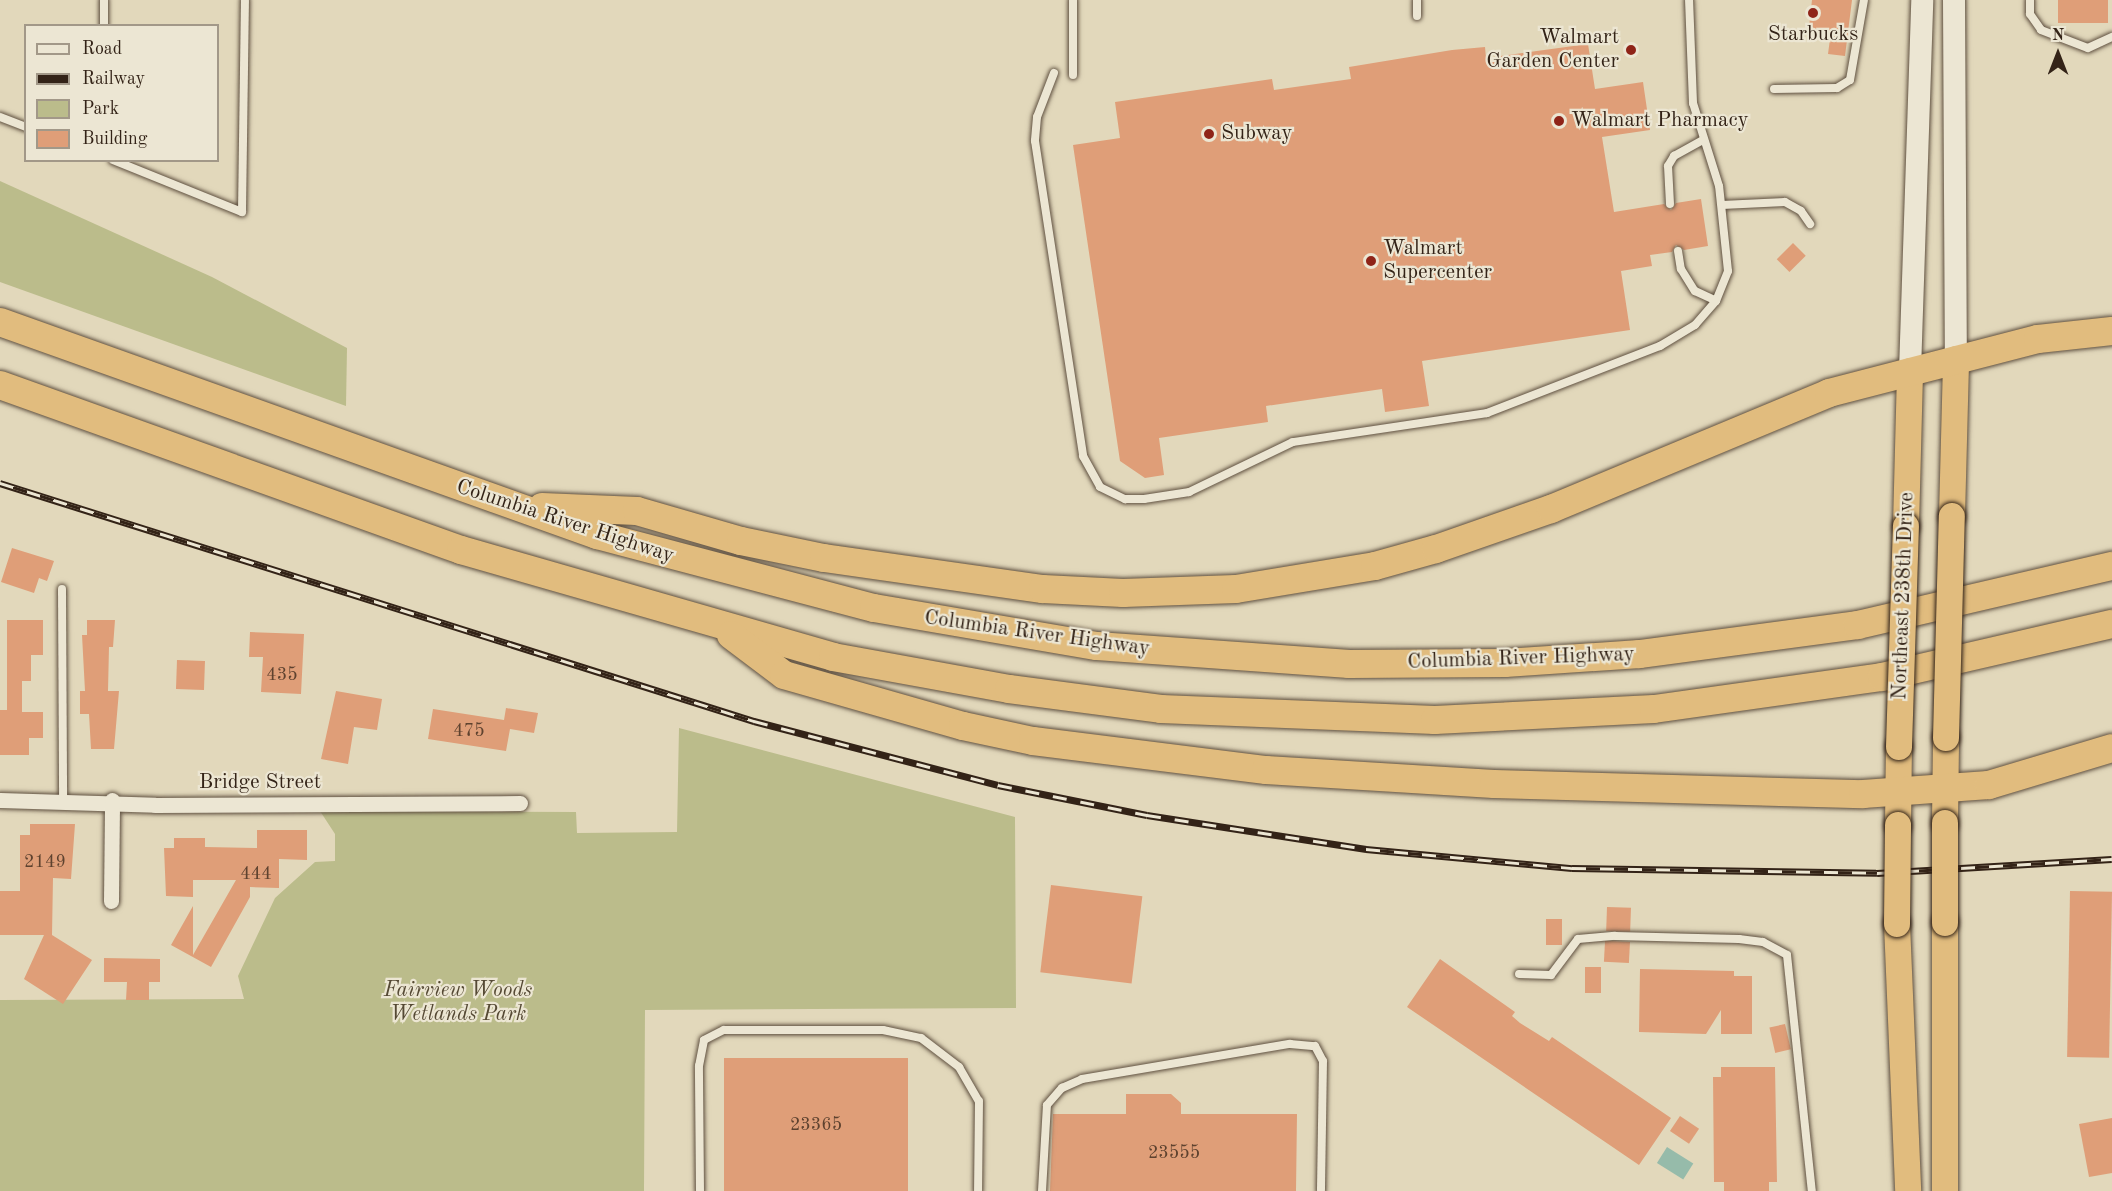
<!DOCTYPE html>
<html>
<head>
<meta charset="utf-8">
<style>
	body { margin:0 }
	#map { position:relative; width:2112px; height:1191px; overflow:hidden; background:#e2d8bb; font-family:"Old Standard TT",serif }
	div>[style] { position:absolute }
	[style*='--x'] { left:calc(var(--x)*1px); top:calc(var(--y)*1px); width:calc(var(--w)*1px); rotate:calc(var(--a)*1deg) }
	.green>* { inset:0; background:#bbbc8b }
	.water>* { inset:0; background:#96bbaa; transform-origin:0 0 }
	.building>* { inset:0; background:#df9e78; transform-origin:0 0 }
	.roads { filter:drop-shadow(0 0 2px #5f5040) drop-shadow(0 0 2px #5f5040) }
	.service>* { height:8px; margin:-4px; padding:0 4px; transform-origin:4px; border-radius:4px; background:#ece6d3 }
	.minor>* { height:15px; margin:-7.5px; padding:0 7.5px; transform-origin:7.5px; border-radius:7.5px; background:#ece6d3 }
	.secondary>* { height:22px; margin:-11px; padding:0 11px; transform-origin:11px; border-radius:11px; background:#ece6d3 }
	.trunk>* { height:26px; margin:-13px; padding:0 13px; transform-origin:13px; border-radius:13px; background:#e1bc7e }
	.motorway>* { height:28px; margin:-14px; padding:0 14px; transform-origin:14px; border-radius:14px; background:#e1bc7e }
	.rail>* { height:7px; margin-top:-3.5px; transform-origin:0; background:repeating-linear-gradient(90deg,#ece6d3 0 14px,#332317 0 28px); box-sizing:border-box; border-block:2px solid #332317 }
	.bridges { filter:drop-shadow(0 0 2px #332317) drop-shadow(0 0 2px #332317) }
	.trunk-bridge>* { height:26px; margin:-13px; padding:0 13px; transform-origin:13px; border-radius:13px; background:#e1bc7e }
	.dots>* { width:16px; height:16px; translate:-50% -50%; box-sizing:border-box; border:3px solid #ece6d3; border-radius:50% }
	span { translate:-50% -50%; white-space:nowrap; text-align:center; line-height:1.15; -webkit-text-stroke:4.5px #ece6d3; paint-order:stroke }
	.number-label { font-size:18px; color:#5e422f }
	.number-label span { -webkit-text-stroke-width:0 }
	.poi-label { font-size:21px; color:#332317 }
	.right { translate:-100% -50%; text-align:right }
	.left { translate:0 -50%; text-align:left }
	.street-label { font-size:21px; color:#332317 }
	.park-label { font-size:21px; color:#554934; font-style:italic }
	.legend { position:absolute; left:24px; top:24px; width:195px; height:138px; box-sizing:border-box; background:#ece6d3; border:2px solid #a29888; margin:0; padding:8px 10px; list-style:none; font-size:18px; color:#332317 }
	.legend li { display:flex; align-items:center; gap:12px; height:30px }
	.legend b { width:30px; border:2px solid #a29888 }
	.north { position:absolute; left:2028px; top:24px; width:60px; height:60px; -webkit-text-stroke:4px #ece6d3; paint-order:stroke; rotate:0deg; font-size:16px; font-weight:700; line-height:24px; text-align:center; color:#332317 }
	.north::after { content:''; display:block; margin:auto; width:21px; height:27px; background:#332317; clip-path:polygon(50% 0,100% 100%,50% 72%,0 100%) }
</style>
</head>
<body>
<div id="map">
	<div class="green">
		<i style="clip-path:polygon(0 181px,212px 277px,347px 348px,346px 406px,0 282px)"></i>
		<i style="clip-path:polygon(679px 728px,1015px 817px,1016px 1008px,645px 1010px,644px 1191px,0 1191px,0 1000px,244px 999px,238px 976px,275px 898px,315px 862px,335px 861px,335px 834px,320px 811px,576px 812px,577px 833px,677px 832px)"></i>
	</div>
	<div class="water">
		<i style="left:1667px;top:1147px;width:31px;height:19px;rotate:32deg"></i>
	</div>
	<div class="building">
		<i style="clip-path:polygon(1812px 0,1852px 0,1845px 56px,1828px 54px,1830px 39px,1808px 36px)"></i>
		<i style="left:2058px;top:0;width:50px;height:23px"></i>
		<i style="clip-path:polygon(1588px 44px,1595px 89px,1643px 82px,1650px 130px,1602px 137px,1614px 212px,1664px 204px,1671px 210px,1676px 203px,1701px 199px,1708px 246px,1684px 250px,1676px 245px,1672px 252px,1650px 255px,1652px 266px,1621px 271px,1630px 330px,1422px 361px,1429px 406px,1385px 412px,1382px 389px,1266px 406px,1268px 422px,1159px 438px,1164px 475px,1145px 478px,1120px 461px,1073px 145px,1120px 138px,1115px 102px,1272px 79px,1274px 90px,1351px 79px,1349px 67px,1452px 50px,1485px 47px,1486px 58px)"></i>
		<i style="left:1793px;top:243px;width:18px;height:23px;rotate:45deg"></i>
		<i style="clip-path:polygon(12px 548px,54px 561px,47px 581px,39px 578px,34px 593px,1px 582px)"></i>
		<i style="clip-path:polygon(7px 620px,43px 620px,43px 655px,31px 655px,31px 681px,22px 681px,22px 712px,43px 712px,43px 738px,29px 738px,29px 755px,0 755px,0 710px,7px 710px)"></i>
		<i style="clip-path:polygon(87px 620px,115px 620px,113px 647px,109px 647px,108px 691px,119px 691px,114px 749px,91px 749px,89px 714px,80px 714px,80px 691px,85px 691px,82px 635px,87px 635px)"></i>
		<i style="clip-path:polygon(250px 632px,304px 634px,301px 694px,261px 692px,263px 657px,249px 657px)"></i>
		<i style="left:177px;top:660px;width:28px;height:29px;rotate:2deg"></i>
		<i style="clip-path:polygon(336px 691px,382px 699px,377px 730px,354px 727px,348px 764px,321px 759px)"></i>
		<i style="clip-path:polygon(506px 708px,538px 713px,534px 733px,510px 729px,506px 751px,428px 739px,433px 709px,504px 720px)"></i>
		<i style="clip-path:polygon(30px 824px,75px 824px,71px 879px,53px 878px,52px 935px,92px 960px,63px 1004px,24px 979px,44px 935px,0 935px,0 891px,20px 891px,20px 835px,30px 835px)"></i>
		<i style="clip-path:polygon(257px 830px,307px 830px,307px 860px,279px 859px,279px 888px,250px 887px,250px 897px,211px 967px,171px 945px,193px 906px,193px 955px,236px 880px,193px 880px,193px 897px,166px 896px,164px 848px,174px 848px,174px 838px,205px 838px,205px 847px,257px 848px)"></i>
		<i style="left:1051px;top:885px;width:92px;height:88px;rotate:7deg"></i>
		<i style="left:2070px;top:891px;width:42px;height:166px;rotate:1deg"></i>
		<i style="left:1607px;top:907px;width:24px;height:24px;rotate:2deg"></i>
		<i style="left:1546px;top:919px;width:16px;height:26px"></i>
		<i style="left:1630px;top:942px;width:21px;height:25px;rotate:93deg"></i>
		<i style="clip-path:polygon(104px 958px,160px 959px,160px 982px,149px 982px,149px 1000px,126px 1000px,127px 982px,104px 982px)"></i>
		<i style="clip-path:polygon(1440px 959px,1515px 1012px,1512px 1016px,1520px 1023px,1549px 1041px,1552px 1037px,1671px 1118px,1639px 1165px,1407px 1007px)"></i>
		<i style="left:1585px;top:967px;width:16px;height:26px"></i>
		<i style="clip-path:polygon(1640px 969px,1734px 971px,1734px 976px,1752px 976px,1752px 1034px,1721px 1034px,1721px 1010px,1706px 1034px,1639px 1032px)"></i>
		<i style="left:1785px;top:1024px;width:26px;height:16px;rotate:77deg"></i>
		<i style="left:908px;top:1058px;width:133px;height:184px;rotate:90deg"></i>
		<i style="clip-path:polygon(1721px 1067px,1775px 1067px,1777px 1182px,1769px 1182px,1769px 1191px,1724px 1191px,1724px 1182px,1714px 1182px,1713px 1077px,1721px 1077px)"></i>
		<i style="clip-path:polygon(1126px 1094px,1171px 1094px,1181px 1103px,1181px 1114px,1297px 1114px,1296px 1191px,1050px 1191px,1053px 1114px,1126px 1114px)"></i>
		<i style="left:1680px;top:1116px;width:23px;height:18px;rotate:34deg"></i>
		<i style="clip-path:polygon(2112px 1118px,2112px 1173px,2089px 1177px,2079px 1124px)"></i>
	</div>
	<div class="roads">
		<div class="service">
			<i style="--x:104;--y:0;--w:26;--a:90"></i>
			<i style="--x:1417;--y:0;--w:16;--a:90"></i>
			<i style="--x:2030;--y:0;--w:14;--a:90"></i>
			<i style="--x:2030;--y:14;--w:19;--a:55"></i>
			<i style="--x:2041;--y:30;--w:50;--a:21"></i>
			<i style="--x:2088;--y:48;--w:26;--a:-25"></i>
			<i style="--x:1054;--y:73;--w:47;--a:111.1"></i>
			<i style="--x:1037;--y:117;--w:24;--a:95"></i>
			<i style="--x:1035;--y:141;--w:319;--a:81.3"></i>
			<i style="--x:1083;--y:456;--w:35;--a:61"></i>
			<i style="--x:1100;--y:487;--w:28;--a:26"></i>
			<i style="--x:1125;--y:499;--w:19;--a:0"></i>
			<i style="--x:1144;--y:499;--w:46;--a:-8.8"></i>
			<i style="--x:1189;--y:492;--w:115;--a:-25.7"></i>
			<i style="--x:1293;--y:442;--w:196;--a:-8.5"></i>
			<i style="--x:1487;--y:413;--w:186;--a:-21.2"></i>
			<i style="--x:1660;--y:346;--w:41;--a:-31"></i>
			<i style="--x:1695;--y:325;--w:32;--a:-49"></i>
			<i style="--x:1716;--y:301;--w:32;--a:-68"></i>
			<i style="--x:1728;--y:271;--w:85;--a:-96"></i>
			<i style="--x:1719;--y:186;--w:87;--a:-107.4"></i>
			<i style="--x:1693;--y:103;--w:103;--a:-92.2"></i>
			<i style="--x:1073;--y:75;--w:75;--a:-90"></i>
			<i style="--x:1774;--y:89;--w:63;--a:-0.9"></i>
			<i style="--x:1837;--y:88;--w:15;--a:-32"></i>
			<i style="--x:1850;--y:80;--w:81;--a:-80.1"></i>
			<i style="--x:0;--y:117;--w:28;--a:21"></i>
			<i style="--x:113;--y:160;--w:139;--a:22"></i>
			<i style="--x:242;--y:212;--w:212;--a:-89.2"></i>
			<i style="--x:1670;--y:204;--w:38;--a:-93"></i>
			<i style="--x:1668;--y:166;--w:12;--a:-59"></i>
			<i style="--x:1674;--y:156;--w:33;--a:-29"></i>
			<i style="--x:1722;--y:205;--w:63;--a:-2.7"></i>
			<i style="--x:1785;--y:202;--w:18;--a:29"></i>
			<i style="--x:1801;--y:211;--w:16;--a:55"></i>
			<i style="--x:1678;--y:251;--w:18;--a:81"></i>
			<i style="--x:1681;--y:269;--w:26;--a:58"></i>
			<i style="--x:1695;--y:291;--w:23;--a:25"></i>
			<i style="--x:62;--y:589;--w:211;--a:89.7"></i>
			<i style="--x:1519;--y:974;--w:32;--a:2"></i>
			<i style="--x:1551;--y:975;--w:45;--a:-53.1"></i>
			<i style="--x:1578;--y:939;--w:37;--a:-5"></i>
			<i style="--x:1615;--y:936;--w:124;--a:1.4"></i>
			<i style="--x:1739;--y:939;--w:24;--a:7"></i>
			<i style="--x:1763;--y:942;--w:27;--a:28"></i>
			<i style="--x:1787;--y:955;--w:237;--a:84"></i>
			<i style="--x:700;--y:1191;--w:125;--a:-90.5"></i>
			<i style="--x:699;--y:1066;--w:26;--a:-79"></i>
			<i style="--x:704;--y:1040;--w:22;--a:-27"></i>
			<i style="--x:724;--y:1030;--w:159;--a:0"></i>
			<i style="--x:883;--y:1030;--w:39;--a:12"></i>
			<i style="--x:921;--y:1038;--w:48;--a:37.3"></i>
			<i style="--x:959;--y:1067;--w:39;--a:60"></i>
			<i style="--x:979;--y:1101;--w:90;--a:90.6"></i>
			<i style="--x:1042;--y:1191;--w:86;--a:-86.7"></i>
			<i style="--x:1047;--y:1105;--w:23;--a:-49"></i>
			<i style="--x:1062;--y:1088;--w:22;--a:-24"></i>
			<i style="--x:1082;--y:1079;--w:211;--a:-9.6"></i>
			<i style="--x:1290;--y:1044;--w:25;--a:5"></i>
			<i style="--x:1315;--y:1046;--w:17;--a:62"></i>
			<i style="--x:1323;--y:1061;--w:130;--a:90.9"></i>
		</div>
		<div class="minor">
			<i style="--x:0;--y:800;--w:155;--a:1.8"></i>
			<i style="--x:155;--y:805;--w:365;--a:-0.3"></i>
			<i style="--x:111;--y:901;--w:101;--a:-89.4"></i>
		</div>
		<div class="secondary">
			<i style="--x:1954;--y:0;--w:359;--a:89.7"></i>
			<i style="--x:1910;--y:371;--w:371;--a:-88.1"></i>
		</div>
		<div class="trunk">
			<i style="--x:1952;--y:516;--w:157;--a:-88.5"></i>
			<i style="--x:1906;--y:526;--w:155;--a:-88.5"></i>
			<i style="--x:1945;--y:823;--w:85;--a:-89.3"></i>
			<i style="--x:1898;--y:825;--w:78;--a:-89.3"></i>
			<i style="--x:1945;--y:923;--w:268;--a:90"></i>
			<i style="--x:1897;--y:924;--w:267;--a:87.6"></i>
		</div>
		<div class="motorway">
			<i style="--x:0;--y:322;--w:634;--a:19.64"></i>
			<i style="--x:597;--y:535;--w:286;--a:14.8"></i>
			<i style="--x:874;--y:608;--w:226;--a:9.7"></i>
			<i style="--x:1097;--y:646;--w:253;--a:4.1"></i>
			<i style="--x:1349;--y:664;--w:156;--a:-0.4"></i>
			<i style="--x:1505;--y:663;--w:135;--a:-3.8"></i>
			<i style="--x:1640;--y:654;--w:220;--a:-7.6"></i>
			<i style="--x:1858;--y:625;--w:261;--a:-13.1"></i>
			<i style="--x:0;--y:385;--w:490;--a:19.7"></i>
			<i style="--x:461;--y:550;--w:387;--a:16"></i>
			<i style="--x:833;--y:657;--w:179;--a:10.3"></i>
			<i style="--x:1009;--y:689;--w:153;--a:7.5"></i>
			<i style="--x:1161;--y:709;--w:274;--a:2.3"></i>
			<i style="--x:1435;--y:720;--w:219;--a:-2.9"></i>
			<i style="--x:1654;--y:709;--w:230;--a:-8"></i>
			<i style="--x:1882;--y:677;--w:236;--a:-13"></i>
			<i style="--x:542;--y:507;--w:95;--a:2.4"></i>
			<i style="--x:637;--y:511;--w:108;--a:16.1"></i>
			<i style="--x:741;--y:541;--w:85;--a:11.6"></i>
			<i style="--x:824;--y:558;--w:221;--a:8.1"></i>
			<i style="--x:1043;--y:589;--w:80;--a:2.9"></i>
			<i style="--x:1123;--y:593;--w:113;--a:-2"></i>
			<i style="--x:1236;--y:589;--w:141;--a:-9.4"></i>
			<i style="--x:1375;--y:566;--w:63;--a:-15.6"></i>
			<i style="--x:1436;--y:549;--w:122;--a:-19.2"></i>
			<i style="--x:1551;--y:509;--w:301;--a:-22.6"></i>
			<i style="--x:1829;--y:393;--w:216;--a:-14.5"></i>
			<i style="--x:2038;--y:339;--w:74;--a:-6.2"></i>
			<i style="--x:731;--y:635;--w:66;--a:37"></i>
			<i style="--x:784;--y:675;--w:186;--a:15.9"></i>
			<i style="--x:963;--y:726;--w:72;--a:12.1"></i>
			<i style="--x:1033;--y:741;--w:235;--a:7.1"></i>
			<i style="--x:1266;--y:770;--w:228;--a:3.5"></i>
			<i style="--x:1494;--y:784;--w:369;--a:1.6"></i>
			<i style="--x:1863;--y:794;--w:126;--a:-4.1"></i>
			<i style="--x:1989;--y:785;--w:128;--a:-16.7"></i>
		</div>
	</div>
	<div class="rail">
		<i style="--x:0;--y:483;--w:791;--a:17.52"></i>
		<i style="--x:754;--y:721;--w:252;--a:14.7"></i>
		<i style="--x:998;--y:785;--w:152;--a:11.4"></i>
		<i style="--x:1147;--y:815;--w:222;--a:8.8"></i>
		<i style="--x:1366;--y:849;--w:207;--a:5.3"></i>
		<i style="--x:1572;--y:868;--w:305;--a:0.9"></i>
		<i style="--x:1877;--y:873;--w:235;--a:-3.4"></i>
	</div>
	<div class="bridges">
		<div class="trunk-bridge">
			<i style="--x:1946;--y:738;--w:222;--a:-88.5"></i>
			<i style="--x:1899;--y:747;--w:221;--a:-88.2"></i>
			<i style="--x:1945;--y:823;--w:100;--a:90"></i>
			<i style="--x:1897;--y:924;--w:99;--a:-89.4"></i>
		</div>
	</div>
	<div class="dots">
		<i style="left:1813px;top:13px;background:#8f2418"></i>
		<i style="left:1631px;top:50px;background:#8f2418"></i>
		<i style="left:1559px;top:121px;background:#8f2418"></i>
		<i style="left:1209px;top:134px;background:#8f2418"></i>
		<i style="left:1371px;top:261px;background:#8f2418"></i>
	</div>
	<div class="number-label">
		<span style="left:282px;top:675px">435</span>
		<span style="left:469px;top:731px">475</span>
		<span style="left:45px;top:862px">2149</span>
		<span style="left:256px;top:874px">444</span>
		<span style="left:816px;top:1125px">23365</span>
		<span style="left:1174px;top:1153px">23555</span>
	</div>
	<div class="poi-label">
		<span style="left:1813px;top:35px">Starbucks</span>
		<span class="right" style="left:1619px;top:50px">Walmart<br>Garden Center</span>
		<span class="left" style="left:1571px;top:121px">Walmart Pharmacy</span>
		<span class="left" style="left:1221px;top:134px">Subway</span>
		<span class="left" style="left:1383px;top:261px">Walmart<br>Supercenter</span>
	</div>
	<div class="street-label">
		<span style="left:565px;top:522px;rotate:18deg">Columbia River Highway</span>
		<span style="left:1904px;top:596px;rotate:-88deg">Northeast 238th Drive</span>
		<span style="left:1037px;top:634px;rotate:8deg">Columbia River Highway</span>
		<span style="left:1521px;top:659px;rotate:-2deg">Columbia River Highway</span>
		<span style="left:260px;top:783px">Bridge Street</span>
	</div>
	<div class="park-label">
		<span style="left:458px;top:1003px">Fairview Woods<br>Wetlands Park</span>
	</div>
	<ul class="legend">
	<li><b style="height:8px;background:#ece6d3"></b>Road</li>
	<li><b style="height:8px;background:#332317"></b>Railway</li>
	<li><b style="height:16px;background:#bbbc8b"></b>Park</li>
	<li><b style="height:16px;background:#df9e78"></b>Building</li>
	</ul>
	<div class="north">N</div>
</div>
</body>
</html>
